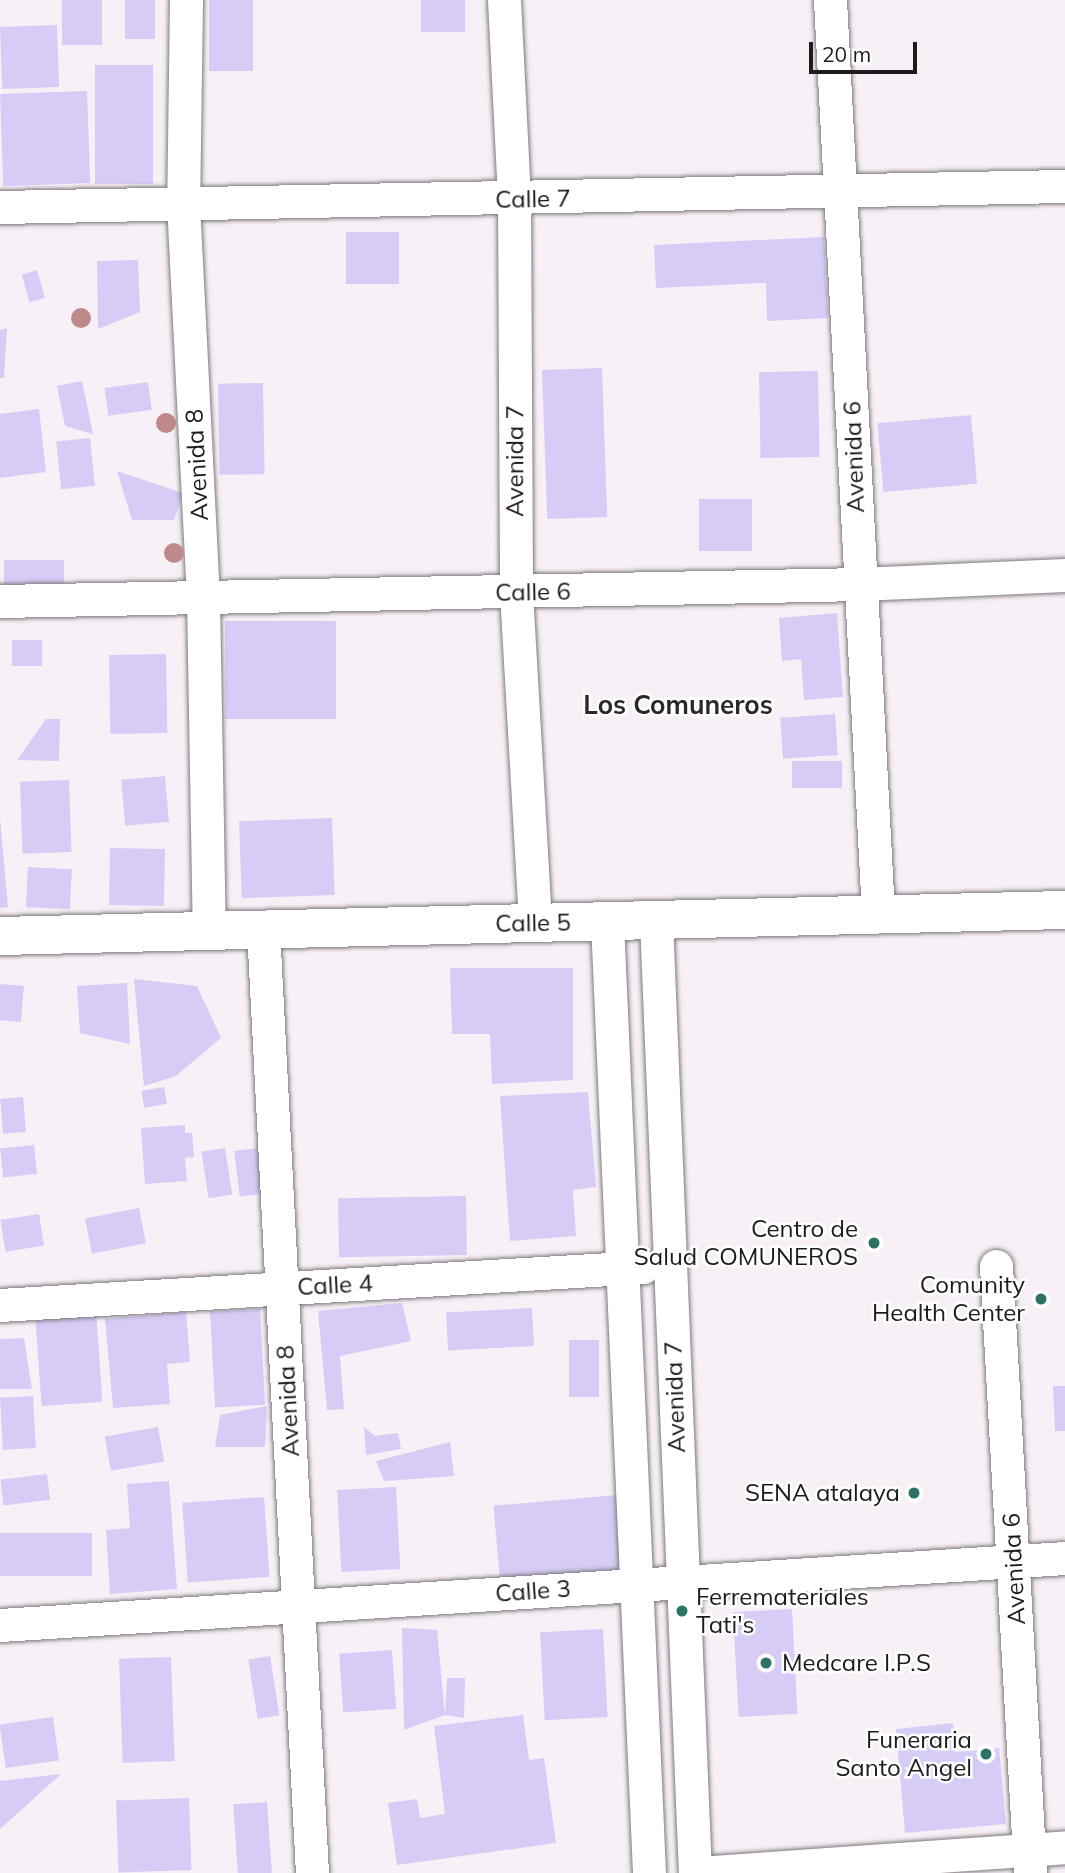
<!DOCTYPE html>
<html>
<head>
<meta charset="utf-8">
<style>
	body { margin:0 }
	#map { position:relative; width:1065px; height:1873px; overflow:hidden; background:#f7f0f7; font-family:Mulish,sans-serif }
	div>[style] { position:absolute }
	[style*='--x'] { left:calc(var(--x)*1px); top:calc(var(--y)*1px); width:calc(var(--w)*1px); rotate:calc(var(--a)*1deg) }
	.building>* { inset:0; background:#d7ccf6; transform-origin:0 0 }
	.roads { filter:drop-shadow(0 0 2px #7f797f) drop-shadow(0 0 2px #7f797f) }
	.street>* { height:33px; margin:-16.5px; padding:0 16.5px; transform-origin:16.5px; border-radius:16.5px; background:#fff }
	.secondary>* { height:38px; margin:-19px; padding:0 19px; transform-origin:19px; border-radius:19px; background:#fff }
	.trees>* { width:20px; height:20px; margin:-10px; border-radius:50%; background:#bf898b }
	.dots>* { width:19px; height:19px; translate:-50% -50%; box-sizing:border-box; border:4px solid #fff; border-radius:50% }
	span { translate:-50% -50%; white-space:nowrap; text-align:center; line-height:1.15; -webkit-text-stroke:5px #fff; paint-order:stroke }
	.street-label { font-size:24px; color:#1d1b1d }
	.poi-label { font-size:24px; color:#1d1b1d }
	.right { translate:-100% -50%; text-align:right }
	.left { translate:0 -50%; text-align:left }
	.neighbourhood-label { font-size:26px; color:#2c272c; font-weight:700 }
	.scale { position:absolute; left:809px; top:42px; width:108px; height:32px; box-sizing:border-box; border:4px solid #1d1b1d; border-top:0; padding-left:9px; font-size:21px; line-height:24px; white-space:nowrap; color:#1d1b1d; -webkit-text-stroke:5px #fff; paint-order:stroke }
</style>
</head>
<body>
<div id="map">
	<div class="building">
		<i style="left:62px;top:0;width:40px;height:45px"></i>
		<i style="left:125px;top:0;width:30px;height:39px"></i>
		<i style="left:209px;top:0;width:44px;height:71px"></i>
		<i style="left:421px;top:0;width:44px;height:32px"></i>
		<i style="left:57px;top:25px;width:62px;height:57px;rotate:88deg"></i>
		<i style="left:95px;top:65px;width:58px;height:119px"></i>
		<i style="left:87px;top:91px;width:92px;height:87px;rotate:88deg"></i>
		<i style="left:346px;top:232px;width:53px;height:52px"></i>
		<i style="clip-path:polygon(824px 237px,828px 318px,767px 321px,766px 283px,656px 288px,654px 245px)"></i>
		<i style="clip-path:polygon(138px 260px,140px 312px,98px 329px,97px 261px)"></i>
		<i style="left:37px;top:270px;width:29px;height:16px;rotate:74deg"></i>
		<i style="clip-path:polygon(7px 328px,4px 378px,0 378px,0 330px)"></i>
		<i style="left:602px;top:368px;width:149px;height:60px;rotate:88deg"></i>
		<i style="left:818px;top:371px;width:86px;height:59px;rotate:89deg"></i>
		<i style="clip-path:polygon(82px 381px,93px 434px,65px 426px,57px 386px)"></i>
		<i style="left:148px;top:382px;width:28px;height:44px;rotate:82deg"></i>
		<i style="left:263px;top:383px;width:91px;height:45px;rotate:89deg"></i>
		<i style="clip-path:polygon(39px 409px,46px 472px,0 478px,0 414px)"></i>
		<i style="left:971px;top:415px;width:69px;height:94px;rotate:85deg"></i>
		<i style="left:90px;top:438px;width:48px;height:34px;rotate:84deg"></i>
		<i style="clip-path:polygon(117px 471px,183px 493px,174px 520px,132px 520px)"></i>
		<i style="left:752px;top:499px;width:52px;height:53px;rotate:90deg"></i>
		<i style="left:4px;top:560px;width:60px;height:29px"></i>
		<i style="clip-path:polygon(837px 613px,843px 697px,804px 700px,801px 659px,782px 661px,779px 618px)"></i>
		<i style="left:225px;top:621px;width:111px;height:98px"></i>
		<i style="left:42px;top:640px;width:26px;height:30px;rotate:90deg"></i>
		<i style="left:166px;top:654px;width:79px;height:57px;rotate:89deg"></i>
		<i style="left:835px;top:714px;width:41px;height:55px;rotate:86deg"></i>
		<i style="clip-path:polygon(46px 719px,60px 719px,59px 761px,17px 760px)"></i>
		<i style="left:792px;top:761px;width:50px;height:27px"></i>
		<i style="left:165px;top:776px;width:46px;height:44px;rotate:85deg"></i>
		<i style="left:69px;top:780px;width:72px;height:49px;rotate:88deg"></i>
		<i style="clip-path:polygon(0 818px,8px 907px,0 908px)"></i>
		<i style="left:332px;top:818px;width:77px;height:93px;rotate:88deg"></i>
		<i style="left:110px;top:848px;width:55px;height:57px;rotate:1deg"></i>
		<i style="left:28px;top:867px;width:44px;height:40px;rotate:3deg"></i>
		<i style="clip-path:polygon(450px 968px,573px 968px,573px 1080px,492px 1084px,490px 1034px,452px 1034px)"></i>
		<i style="clip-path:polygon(134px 979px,197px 986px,221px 1038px,176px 1076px,144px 1086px)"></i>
		<i style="clip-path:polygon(127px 983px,130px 1044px,80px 1033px,77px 986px)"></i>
		<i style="left:0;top:984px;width:24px;height:36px;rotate:5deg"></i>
		<i style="left:164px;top:1087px;width:17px;height:23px;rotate:80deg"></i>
		<i style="clip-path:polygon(588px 1092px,596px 1187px,573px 1190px,576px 1236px,510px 1241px,500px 1096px)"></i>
		<i style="left:23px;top:1097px;width:35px;height:23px;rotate:85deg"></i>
		<i style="clip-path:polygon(185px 1125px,185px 1133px,192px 1133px,194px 1157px,185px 1158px,187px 1181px,145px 1184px,141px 1128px)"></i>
		<i style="left:34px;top:1145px;width:29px;height:34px;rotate:84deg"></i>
		<i style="left:225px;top:1148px;width:47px;height:24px;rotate:81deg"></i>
		<i style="left:259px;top:1148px;width:46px;height:25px;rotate:83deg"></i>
		<i style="left:466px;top:1196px;width:59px;height:128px;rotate:89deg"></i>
		<i style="left:139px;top:1208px;width:36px;height:55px;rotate:79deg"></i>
		<i style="left:39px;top:1214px;width:32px;height:39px;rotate:81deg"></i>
		<i style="clip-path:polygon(402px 1303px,411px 1341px,340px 1356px,344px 1409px,327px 1410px,318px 1311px)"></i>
		<i style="left:532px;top:1308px;width:38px;height:86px;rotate:87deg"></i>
		<i style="left:260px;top:1309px;width:96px;height:50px;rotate:87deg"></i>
		<i style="left:96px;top:1310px;width:92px;height:61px;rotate:86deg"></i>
		<i style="clip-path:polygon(186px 1312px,190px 1362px,167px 1364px,170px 1404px,113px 1408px,105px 1319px)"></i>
		<i style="clip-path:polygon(24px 1338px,32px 1389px,0 1389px,0 1339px)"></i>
		<i style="left:569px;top:1340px;width:30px;height:57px"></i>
		<i style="clip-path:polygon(1053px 1386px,1065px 1386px,1065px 1431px,1055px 1431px)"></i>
		<i style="left:33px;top:1396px;width:52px;height:33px;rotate:87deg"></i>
		<i style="clip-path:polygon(267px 1406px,265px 1447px,215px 1447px,220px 1415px)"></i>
		<i style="left:158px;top:1427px;width:35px;height:54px;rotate:80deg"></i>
		<i style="clip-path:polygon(364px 1427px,375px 1436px,398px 1433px,401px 1449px,366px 1455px)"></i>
		<i style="clip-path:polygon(450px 1442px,454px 1476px,384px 1481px,376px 1461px)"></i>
		<i style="left:47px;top:1474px;width:26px;height:47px;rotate:83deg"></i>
		<i style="clip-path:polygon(169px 1481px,177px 1589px,110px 1594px,106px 1530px,130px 1528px,127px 1484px)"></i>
		<i style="left:396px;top:1487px;width:82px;height:59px;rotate:87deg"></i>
		<i style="left:617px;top:1495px;width:78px;height:124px;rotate:85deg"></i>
		<i style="left:264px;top:1497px;width:80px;height:82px;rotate:86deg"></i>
		<i style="left:92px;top:1533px;width:43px;height:92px;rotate:90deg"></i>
		<i style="left:792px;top:1609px;width:105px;height:59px;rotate:87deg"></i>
		<i style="clip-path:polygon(402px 1628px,437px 1630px,445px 1715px,447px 1678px,465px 1678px,464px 1718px,445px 1715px,404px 1730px)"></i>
		<i style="left:603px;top:1629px;width:88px;height:63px;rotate:87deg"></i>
		<i style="left:392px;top:1650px;width:59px;height:53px;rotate:86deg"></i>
		<i style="left:270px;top:1656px;width:60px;height:22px;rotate:81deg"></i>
		<i style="left:171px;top:1657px;width:104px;height:52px;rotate:88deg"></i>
		<i style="clip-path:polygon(523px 1715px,529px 1760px,544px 1758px,556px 1843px,397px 1865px,388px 1803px,417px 1799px,420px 1818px,445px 1814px,434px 1726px)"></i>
		<i style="left:53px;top:1717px;width:44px;height:54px;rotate:82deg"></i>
		<i style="clip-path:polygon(953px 1723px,955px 1752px,999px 1748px,1006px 1824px,905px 1833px,896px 1729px)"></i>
		<i style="clip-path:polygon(61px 1774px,0 1829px,0 1781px)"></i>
		<i style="left:189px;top:1798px;width:72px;height:73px;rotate:88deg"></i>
		<i style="left:267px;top:1802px;width:71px;height:34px;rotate:86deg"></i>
	</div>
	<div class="roads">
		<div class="street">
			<i style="--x:186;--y:0;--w:203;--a:90.8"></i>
			<i style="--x:183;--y:203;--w:396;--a:87.1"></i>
			<i style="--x:203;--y:598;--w:332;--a:89"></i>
			<i style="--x:504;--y:0;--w:199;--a:87.1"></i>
			<i style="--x:514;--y:199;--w:393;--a:89.7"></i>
			<i style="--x:516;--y:592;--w:331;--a:86.7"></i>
			<i style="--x:830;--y:0;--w:915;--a:86.99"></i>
			<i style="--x:0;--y:207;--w:1065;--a:-1.13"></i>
			<i style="--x:0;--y:601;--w:859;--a:-1.13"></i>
			<i style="--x:859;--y:584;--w:206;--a:-2.5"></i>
			<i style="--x:656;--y:920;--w:954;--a:87.66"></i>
			<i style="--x:607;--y:922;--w:952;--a:87.47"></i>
			<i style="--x:263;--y:929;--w:945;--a:87.03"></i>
			<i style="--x:996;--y:1266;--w:608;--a:86.79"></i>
			<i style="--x:0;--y:1305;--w:644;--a:-3.38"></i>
			<i style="--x:0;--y:1625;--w:1067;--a:-3.6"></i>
			<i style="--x:697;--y:1873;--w:369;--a:-4"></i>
		</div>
		<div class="secondary">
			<i style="--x:0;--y:936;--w:1065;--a:-1.4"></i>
		</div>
	</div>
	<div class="trees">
		<i style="left:81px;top:318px"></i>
		<i style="left:166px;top:423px"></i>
		<i style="left:174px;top:553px"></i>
	</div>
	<div class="dots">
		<i style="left:874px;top:1243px;background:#2c7266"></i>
		<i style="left:1041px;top:1299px;background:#2c7266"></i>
		<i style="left:914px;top:1493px;background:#2c7266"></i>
		<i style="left:682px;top:1611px;background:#2c7266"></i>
		<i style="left:766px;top:1663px;background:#2c7266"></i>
		<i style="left:986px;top:1754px;background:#2c7266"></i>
	</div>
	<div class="street-label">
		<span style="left:533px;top:199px;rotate:-1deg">Calle 7</span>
		<span style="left:854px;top:457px;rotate:-92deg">Avenida 6</span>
		<span style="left:515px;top:461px;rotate:-90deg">Avenida 7</span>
		<span style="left:197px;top:465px;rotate:-93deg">Avenida 8</span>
		<span style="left:533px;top:592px;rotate:-1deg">Calle 6</span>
		<span style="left:533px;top:923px;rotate:-1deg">Calle 5</span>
		<span style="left:335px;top:1285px;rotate:-3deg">Calle 4</span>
		<span style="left:675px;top:1397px;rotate:-92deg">Avenida 7</span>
		<span style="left:288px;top:1401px;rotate:-93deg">Avenida 8</span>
		<span style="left:1014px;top:1569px;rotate:-93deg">Avenida 6</span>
		<span style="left:533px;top:1591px;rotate:-4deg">Calle 3</span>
	</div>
	<div class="poi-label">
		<span class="right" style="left:858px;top:1243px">Centro de<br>Salud COMUNEROS</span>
		<span class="right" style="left:1025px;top:1299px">Comunity<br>Health Center</span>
		<span class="right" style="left:900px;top:1493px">SENA atalaya</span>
		<span class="left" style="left:696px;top:1611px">Ferremateriales<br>Tati's</span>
		<span class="left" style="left:782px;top:1663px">Medcare I.P.S</span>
		<span class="right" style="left:972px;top:1754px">Funeraria<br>Santo Angel</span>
	</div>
	<div class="neighbourhood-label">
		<span style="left:678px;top:705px">Los Comuneros</span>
	</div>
	<div class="scale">20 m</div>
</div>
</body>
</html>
